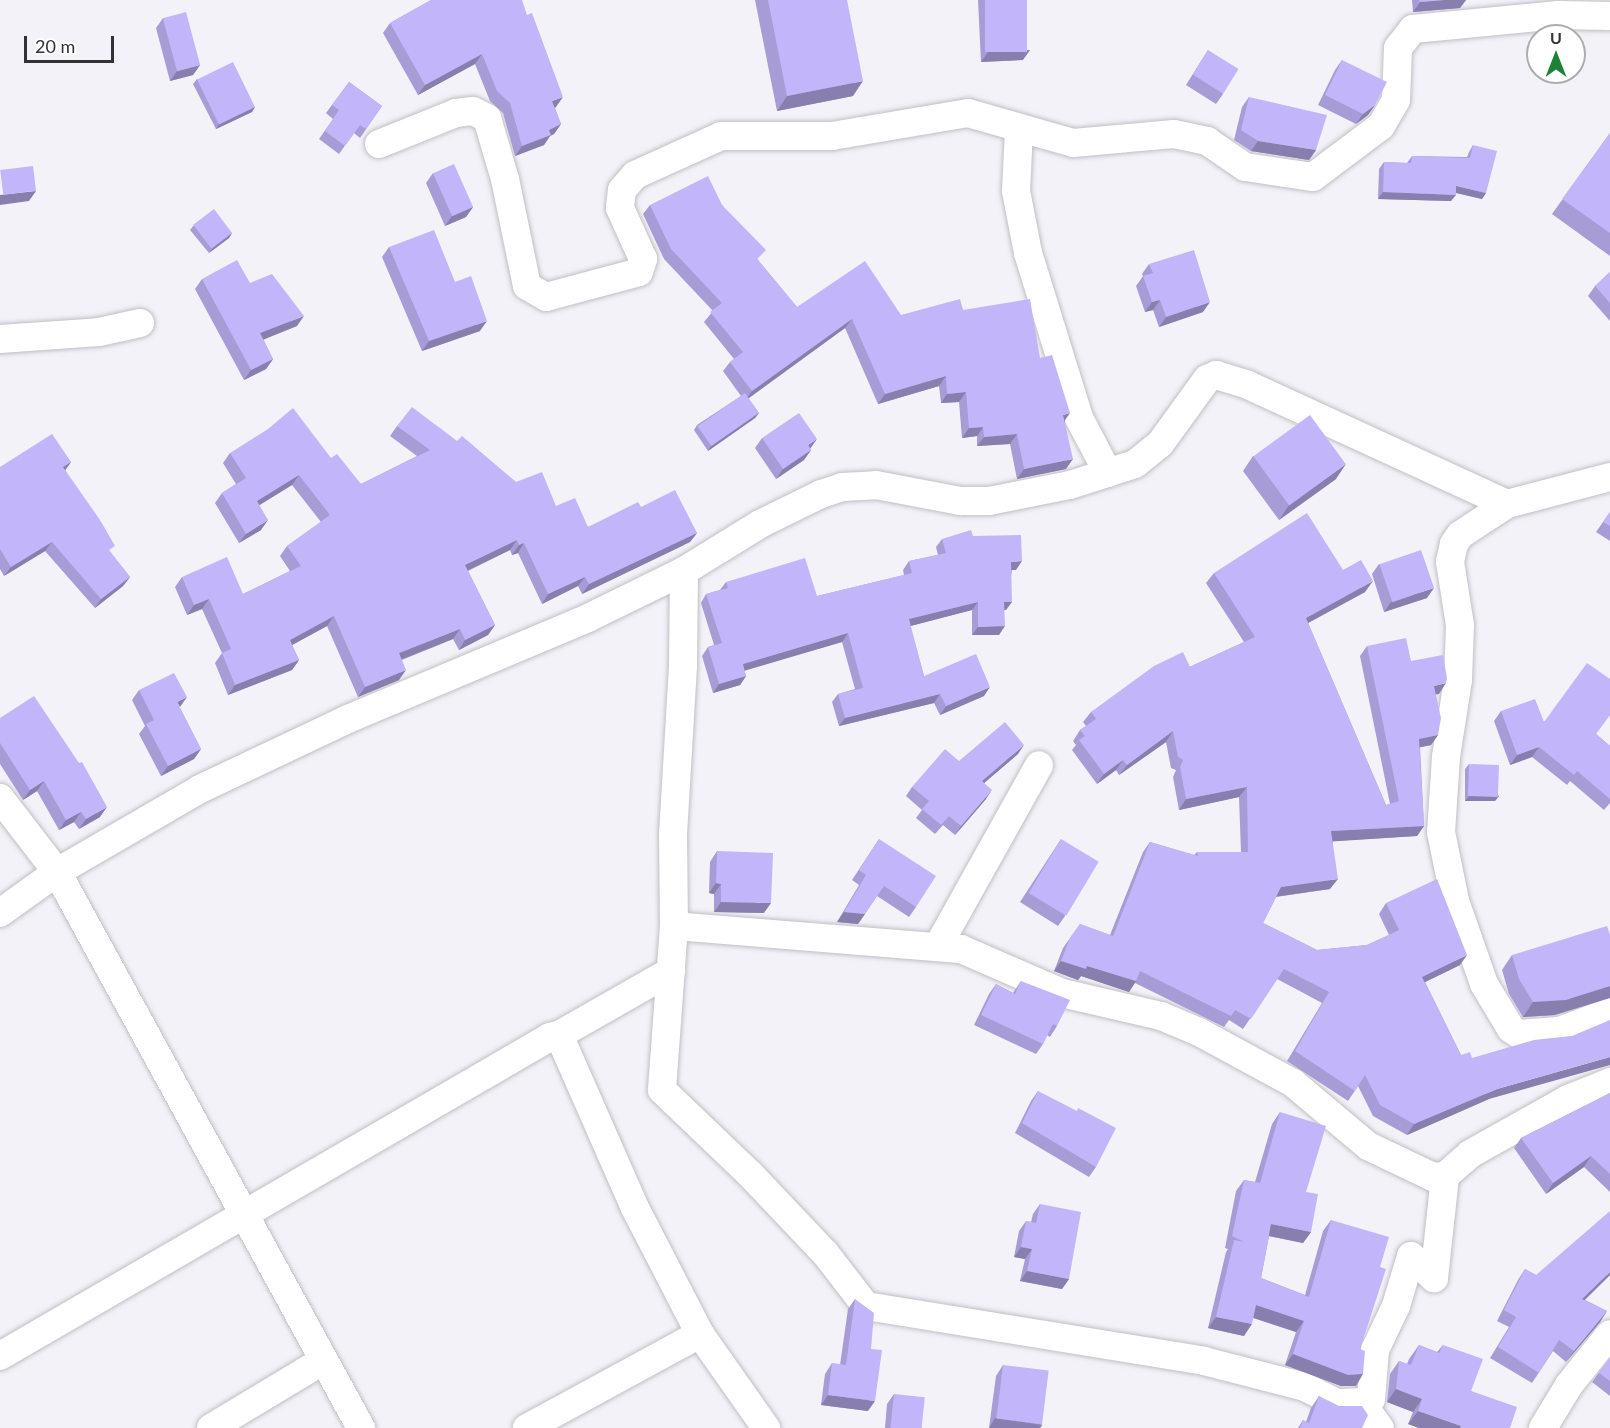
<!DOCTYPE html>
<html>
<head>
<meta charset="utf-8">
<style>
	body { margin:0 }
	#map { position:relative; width:1610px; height:1428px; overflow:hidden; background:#f3f2f8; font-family:Lato,sans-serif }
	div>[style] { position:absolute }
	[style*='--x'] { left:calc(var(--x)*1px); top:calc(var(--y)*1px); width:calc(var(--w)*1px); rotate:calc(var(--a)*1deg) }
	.roads { filter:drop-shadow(0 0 2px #c0bfc4) drop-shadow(0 0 2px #c0bfc4) }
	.minor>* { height:28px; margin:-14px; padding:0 14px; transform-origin:14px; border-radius:14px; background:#fff }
	.wall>* { inset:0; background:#a79cd6 }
	.shaded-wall>* { inset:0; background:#887fae }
	.building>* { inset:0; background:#c2b5f9; transform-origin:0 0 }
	span { translate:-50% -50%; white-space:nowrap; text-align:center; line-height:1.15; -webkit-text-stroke:4.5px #fff; paint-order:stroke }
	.north { position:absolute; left:1526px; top:24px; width:60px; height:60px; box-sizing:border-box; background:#fff; border:2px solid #adadad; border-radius:50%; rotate:0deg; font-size:16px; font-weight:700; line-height:24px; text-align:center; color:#323133 }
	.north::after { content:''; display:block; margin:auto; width:21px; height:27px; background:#1b8237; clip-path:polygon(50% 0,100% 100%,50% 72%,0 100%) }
	.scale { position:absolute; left:24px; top:36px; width:90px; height:27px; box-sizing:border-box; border:3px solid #323133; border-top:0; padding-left:8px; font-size:18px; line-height:21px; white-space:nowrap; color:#323133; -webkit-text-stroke:4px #fff; paint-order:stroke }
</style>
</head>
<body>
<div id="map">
	<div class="roads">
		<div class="minor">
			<i style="--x:1019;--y:130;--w:61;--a:92.8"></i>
			<i style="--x:1016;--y:191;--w:63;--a:79"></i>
			<i style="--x:1028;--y:253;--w:173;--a:72.8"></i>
			<i style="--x:1079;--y:418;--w:62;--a:62.2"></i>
			<i style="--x:379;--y:144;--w:83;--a:-21.9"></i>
			<i style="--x:456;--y:113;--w:17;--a:-7"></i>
			<i style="--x:473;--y:111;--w:16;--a:27"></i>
			<i style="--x:487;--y:118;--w:64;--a:73.6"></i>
			<i style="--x:505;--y:179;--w:109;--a:78.4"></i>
			<i style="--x:527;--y:286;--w:22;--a:30"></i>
			<i style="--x:546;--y:297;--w:96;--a:-15"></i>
			<i style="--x:639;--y:272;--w:14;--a:-73"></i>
			<i style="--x:643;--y:259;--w:56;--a:-114.3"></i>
			<i style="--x:620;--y:208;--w:18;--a:-84"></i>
			<i style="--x:622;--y:190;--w:20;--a:-49"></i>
			<i style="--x:635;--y:175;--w:94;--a:-24.4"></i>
			<i style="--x:721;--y:136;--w:111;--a:0"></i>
			<i style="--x:832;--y:136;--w:138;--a:-9.6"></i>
			<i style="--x:968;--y:113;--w:109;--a:15.9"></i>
			<i style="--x:1073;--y:143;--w:101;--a:-5.1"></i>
			<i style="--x:1174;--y:134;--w:34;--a:12"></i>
			<i style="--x:1207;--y:141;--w:46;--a:34.4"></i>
			<i style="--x:1245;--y:167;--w:69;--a:8.4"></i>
			<i style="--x:1313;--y:177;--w:85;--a:-36.9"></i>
			<i style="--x:1381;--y:126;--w:30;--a:-60"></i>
			<i style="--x:1396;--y:100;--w:52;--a:-87.8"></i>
			<i style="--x:1398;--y:48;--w:24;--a:-52"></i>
			<i style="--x:1413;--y:29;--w:146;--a:-5.5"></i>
			<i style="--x:1558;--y:15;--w:52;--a:1.1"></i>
			<i style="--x:0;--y:339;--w:99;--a:-4"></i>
			<i style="--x:99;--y:332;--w:42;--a:-12.4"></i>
			<i style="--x:1610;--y:477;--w:106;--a:165.3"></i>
			<i style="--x:1507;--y:504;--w:56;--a:146.6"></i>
			<i style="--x:1460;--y:535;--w:11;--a:124"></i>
			<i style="--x:1454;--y:544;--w:18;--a:103"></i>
			<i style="--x:1450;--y:562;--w:64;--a:81"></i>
			<i style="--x:1460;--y:625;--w:55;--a:92.1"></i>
			<i style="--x:1458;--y:680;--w:78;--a:98.9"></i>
			<i style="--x:1446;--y:757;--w:75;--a:93.8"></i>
			<i style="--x:1441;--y:832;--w:70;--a:78.5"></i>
			<i style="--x:1455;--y:901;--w:88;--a:70.7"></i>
			<i style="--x:1484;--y:984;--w:52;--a:59"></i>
			<i style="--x:1511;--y:1029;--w:9;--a:32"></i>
			<i style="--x:1519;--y:1034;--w:40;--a:-4.3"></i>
			<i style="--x:1559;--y:1031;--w:54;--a:-20.4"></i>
			<i style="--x:684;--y:571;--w:95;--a:90.6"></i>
			<i style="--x:683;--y:666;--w:166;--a:93.4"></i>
			<i style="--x:673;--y:832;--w:94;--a:89.4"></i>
			<i style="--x:674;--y:926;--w:164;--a:94.2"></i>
			<i style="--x:662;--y:1090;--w:120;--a:43.7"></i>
			<i style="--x:749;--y:1173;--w:110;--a:46.5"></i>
			<i style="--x:825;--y:1253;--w:67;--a:52.3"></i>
			<i style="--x:866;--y:1306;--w:342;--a:9.2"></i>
			<i style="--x:1204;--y:1361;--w:104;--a:14.4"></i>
			<i style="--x:1305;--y:1387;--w:36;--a:27"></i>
			<i style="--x:1337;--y:1403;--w:24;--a:-2"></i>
			<i style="--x:1361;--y:1402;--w:10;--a:-17"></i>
			<i style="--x:1371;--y:1399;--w:49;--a:-85.3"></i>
			<i style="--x:1375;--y:1350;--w:49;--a:-64.5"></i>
			<i style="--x:1396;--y:1306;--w:52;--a:-73.3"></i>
			<i style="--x:1411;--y:1256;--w:32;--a:44"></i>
			<i style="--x:1434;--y:1278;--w:103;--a:-83.8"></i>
			<i style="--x:0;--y:798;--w:93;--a:52.4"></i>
			<i style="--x:57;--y:872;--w:165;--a:-30.1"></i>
			<i style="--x:200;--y:789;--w:164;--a:-25.3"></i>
			<i style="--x:348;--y:719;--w:260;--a:-22.8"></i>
			<i style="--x:588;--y:618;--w:107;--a:-26.1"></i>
			<i style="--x:684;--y:571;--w:89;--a:-31.7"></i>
			<i style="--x:760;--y:524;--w:68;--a:-26.2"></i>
			<i style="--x:821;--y:494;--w:22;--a:-18"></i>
			<i style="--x:842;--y:487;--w:34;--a:-3"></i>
			<i style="--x:876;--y:485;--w:86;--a:10.8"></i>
			<i style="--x:960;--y:501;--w:29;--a:0"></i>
			<i style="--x:989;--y:501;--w:83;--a:-11.2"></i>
			<i style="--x:1070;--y:485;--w:68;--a:-17.9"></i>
			<i style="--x:1135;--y:464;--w:32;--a:-39"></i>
			<i style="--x:1160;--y:444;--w:80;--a:-54.1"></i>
			<i style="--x:1207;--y:379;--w:10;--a:-24"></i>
			<i style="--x:1216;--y:375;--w:34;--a:17"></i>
			<i style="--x:1248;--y:385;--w:285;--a:24.7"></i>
			<i style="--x:0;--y:913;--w:70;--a:-35.7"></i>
			<i style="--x:57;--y:872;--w:634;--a:61.33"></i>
			<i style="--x:674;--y:926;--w:288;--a:4.6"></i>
			<i style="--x:961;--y:949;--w:110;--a:23.5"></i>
			<i style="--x:1062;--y:993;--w:102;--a:13.1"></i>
			<i style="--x:1161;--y:1016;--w:41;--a:22.8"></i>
			<i style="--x:1199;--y:1032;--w:107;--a:28.5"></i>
			<i style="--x:1293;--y:1083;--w:98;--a:40"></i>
			<i style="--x:1368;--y:1146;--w:72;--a:25.5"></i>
			<i style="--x:1433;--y:1177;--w:12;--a:-5"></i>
			<i style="--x:1445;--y:1176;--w:33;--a:-41"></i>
			<i style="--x:1470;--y:1154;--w:112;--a:-29.3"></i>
			<i style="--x:1568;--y:1099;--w:45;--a:-22"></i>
			<i style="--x:938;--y:946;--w:207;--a:-60.8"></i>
			<i style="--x:559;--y:1035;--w:129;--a:-29.7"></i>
			<i style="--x:700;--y:1334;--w:115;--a:54.9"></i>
			<i style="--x:0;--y:1356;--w:636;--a:-30.11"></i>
			<i style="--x:550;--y:1037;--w:9;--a:-13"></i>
			<i style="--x:559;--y:1035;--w:187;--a:66.3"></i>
			<i style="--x:634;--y:1206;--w:144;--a:62.7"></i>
			<i style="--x:700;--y:1334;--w:197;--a:151.5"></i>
			<i style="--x:1361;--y:1402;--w:32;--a:54"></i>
			<i style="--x:211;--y:1428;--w:128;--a:-31"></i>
			<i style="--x:1543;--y:1428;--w:50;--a:-58.8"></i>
			<i style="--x:1569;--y:1385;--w:65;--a:-51.2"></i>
		</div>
	</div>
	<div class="wall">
		<i style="clip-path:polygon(431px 0,556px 107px,555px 108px,561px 124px,554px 134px,550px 136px,544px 145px,515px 156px,503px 113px,490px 101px,475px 64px,418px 95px,383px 33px,390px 23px)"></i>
		<i style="clip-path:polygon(755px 0,847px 0,853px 96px,777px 111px)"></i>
		<i style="clip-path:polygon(978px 0,1027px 0,1023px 60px,981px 62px)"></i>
		<i style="clip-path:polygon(1412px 0,1466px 0,1460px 8px,1413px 12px)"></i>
		<i style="clip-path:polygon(163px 18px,200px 65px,193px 75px,170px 81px,156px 28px)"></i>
		<i style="clip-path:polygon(1208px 50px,1223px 94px,1216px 104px,1186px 85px)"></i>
		<i style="clip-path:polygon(1342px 60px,1375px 105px,1368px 115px,1356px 124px,1318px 105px,1335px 70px)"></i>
		<i style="clip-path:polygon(197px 79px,255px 107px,252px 112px,216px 129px,193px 84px)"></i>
		<i style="clip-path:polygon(349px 82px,382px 106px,360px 138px,354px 133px,339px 154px,319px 139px,333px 119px,326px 113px)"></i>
		<i style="clip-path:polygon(1249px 97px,1316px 150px,1309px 160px,1251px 151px,1234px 140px,1242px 107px)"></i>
		<i style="clip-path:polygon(1610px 133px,1610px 256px,1552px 214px)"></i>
		<i style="clip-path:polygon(1473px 145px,1486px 193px,1482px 199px,1456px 193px,1451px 201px,1378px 199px,1379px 169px,1384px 162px,1407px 163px,1412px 156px,1467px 157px,1469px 152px)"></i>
		<i style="clip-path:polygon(433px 173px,473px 207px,466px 217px,445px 226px,426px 183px)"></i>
		<i style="clip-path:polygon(650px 205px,722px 205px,758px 260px,797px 307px,901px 315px,963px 310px,1040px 358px,1065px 421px,1066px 469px,1017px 479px,1010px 444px,977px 446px,977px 436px,962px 438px,959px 402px,941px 403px,939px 386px,878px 404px,845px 328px,748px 398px,759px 413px,755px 418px,708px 451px,694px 430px,697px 425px,741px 396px,723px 371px,730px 362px,734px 359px,704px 322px,713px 311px,664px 259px,643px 214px)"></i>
		<i style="clip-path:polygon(194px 225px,232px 233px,229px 238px,209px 253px,190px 230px)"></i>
		<i style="clip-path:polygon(389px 247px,455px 282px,480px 331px,422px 351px,382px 257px)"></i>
		<i style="clip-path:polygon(1149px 264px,1203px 312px,1159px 327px,1153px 310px,1145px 312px,1136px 286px,1143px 276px,1142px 274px)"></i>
		<i style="clip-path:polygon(1610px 272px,1610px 321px,1588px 296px,1595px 286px)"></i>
		<i style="clip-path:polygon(202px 279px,250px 283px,297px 326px,263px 339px,273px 359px,266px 369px,244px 380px,195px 289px)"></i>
		<i style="clip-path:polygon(397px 426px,457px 441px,516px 482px,588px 527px,641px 507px,697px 533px,690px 542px,582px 594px,578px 586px,542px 604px,518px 553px,512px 555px,510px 550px,468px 571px,495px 625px,488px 635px,459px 650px,453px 639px,402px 660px,399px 680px,358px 697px,327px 626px,292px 645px,299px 660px,292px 670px,228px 695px,215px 663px,222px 653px,202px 609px,187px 615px,175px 587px,182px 577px,243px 594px,290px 571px,280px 556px,287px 546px,321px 522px,292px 485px,259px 505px,261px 530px,239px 543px,215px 503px,222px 493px,236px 484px,223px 463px,230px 453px,331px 458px,361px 484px,417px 456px,390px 436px)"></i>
		<i style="clip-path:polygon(762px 438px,810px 449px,811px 450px,804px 460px,776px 479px,755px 448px)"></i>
		<i style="clip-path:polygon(1253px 456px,1336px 479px,1279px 520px,1243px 471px)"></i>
		<i style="clip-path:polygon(71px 462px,65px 470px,110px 552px,130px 577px,123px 586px,95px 608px,45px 551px,4px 576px,0 569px,0 467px)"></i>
		<i style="clip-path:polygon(1610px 512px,1610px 541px,1596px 532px)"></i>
		<i style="clip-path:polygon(973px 536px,1016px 570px,1012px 570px,1006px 610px,1004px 610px,999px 635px,972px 635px,972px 610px,910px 626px,924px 676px,984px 696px,940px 715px,934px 703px,839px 726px,832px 702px,838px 694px,855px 689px,842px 642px,744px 670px,746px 676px,740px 685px,713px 693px,702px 656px,708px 647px,714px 645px,701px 603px,706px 594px,720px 590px,726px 582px,817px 596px,904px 575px,903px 570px,909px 561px,938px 555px,936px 547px,942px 539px)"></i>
		<i style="clip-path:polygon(1379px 564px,1427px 598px,1384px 612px,1372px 574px)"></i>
		<i style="clip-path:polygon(1343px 570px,1365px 592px,1308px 623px,1386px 805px,1390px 804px,1360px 656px,1367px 646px,1411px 661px,1439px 694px,1436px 694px,1438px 735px,1431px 745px,1420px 747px,1424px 826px,1417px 836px,1333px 841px,1330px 889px,1276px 897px,1263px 923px,1317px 950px,1367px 945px,1389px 935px,1379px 914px,1386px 903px,1460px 965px,1425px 982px,1461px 1055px,1489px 1099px,1407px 1135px,1373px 1116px,1358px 1086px,1348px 1101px,1287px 1061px,1322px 1003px,1277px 979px,1243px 1029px,1229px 1020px,1224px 1027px,1135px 983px,1129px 992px,1081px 976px,1078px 980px,1054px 971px,1063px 948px,1080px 924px,1110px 935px,1143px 852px,1150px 842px,1194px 855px,1197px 852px,1241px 852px,1239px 797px,1179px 810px,1173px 777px,1176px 770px,1171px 768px,1166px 742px,1119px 775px,1116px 770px,1097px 784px,1072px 750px,1076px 745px,1073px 741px,1080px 730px,1086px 726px,1083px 722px,1091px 712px,1244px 642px,1206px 583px,1214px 573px)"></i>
		<i style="clip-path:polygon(139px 690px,180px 708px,201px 749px,194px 759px,161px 776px,139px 734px,145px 726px,132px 700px)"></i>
		<i style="clip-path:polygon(1501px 711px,1596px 734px,1610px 746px,1610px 803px,1604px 810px,1570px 781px,1567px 785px,1532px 757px,1510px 765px,1494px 721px)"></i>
		<i style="clip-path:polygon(0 718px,100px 817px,79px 829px,74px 822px,59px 830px,37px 791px,23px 800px,0 764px)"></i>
		<i style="clip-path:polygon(1018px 754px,984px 783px,986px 799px,955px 835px,943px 825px,935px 834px,916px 818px,922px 810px,906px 796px,912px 787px,959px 761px)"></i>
		<i style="clip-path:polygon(1469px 764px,1499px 796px,1495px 801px,1465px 801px,1465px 769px)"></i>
		<i style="clip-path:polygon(879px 839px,916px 907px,909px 917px,877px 896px,858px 924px,837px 922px,859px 885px,852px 880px)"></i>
		<i style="clip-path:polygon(1061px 839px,1065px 916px,1058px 926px,1020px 902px)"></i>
		<i style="clip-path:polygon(717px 851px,764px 913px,714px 912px,714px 894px,709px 893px,710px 862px)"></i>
		<i style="clip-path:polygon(1512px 955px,1555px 1015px,1523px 1017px,1509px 994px,1502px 970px)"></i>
		<i style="clip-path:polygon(1021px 981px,1057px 1026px,1050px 1037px,1047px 1035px,1043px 1044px,1036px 1054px,974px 1025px,989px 994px,996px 984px,1013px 993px)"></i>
		<i style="clip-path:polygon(1038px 1091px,1096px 1167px,1089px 1177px,1015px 1133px,1031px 1101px)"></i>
		<i style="clip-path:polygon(1610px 1093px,1610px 1192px,1584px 1167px,1546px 1194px,1514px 1148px,1521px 1138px)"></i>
		<i style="clip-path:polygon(1280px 1112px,1306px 1192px,1311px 1232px,1303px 1243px,1269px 1236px,1261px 1278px,1305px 1295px,1323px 1231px,1331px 1220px,1380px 1267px,1360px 1349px,1356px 1386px,1341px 1386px,1285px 1365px,1296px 1332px,1253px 1318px,1244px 1336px,1208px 1328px,1226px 1252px,1228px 1249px,1225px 1248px,1236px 1191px,1244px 1180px,1255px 1182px,1272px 1124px)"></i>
		<i style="clip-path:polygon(1040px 1204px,1069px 1279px,1062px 1289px,1020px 1281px,1025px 1259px,1014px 1257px,1019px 1231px,1026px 1221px,1031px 1222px,1033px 1214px)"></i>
		<i style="clip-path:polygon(1525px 1269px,1536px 1275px,1610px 1275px,1585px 1300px,1607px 1311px,1600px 1322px,1566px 1362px,1553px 1351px,1532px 1383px,1490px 1358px,1509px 1327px,1497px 1321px,1518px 1280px)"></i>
		<i style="clip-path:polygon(855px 1299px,871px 1349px,868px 1411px,821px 1405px,825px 1374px,832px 1363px,840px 1365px,848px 1309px)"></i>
		<i style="clip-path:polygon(1419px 1345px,1437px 1352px,1443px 1345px,1471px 1391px,1510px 1428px,1419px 1428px,1408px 1424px,1413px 1412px,1387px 1402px,1390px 1374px,1399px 1361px,1407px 1364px,1409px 1359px)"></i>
		<i style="clip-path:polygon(1610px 1358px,1610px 1396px,1592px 1382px)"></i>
		<i style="clip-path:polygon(1003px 1365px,1042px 1425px,1040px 1428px,989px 1428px,996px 1376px)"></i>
		<i style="clip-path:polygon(894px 1394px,922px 1428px,885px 1428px,887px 1404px)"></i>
		<i style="clip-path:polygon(1319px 1396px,1362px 1428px,1298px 1428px,1303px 1420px,1306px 1422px,1311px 1408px)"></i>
	</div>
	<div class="shaded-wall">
		<i style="clip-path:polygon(1445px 0,1466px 0,1460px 8px,1413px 12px,1420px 2px)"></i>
		<i style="clip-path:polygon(1030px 50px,1023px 60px,981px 62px,988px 52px)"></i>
		<i style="clip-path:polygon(482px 54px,475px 64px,418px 95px,425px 85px)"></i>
		<i style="clip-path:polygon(200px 65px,193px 75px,170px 81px,177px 71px)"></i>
		<i style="clip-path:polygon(863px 81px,853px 96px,777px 111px,787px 96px)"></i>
		<i style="clip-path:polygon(563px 97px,556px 107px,545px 111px,552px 101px)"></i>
		<i style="clip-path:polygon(1375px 105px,1368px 115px,1356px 124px,1363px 114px)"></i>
		<i style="clip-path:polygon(255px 107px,252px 112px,216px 129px,219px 124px)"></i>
		<i style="clip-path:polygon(561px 124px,554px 134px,550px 136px,544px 145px,515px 156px,522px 146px,549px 130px)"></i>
		<i style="clip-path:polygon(1258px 141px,1316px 150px,1309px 160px,1251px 151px)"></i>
		<i style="clip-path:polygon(1456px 186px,1486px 193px,1482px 199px,1452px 192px)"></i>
		<i style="clip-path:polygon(36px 191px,29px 201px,0 205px,0 195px)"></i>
		<i style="clip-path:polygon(1383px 192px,1456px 195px,1451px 201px,1378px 199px)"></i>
		<i style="clip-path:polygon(473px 207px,466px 217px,445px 226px,452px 216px)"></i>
		<i style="clip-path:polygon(232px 233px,229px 238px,209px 253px,213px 248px)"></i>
		<i style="clip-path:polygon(1160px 300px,1153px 310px,1145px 312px,1152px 302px)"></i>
		<i style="clip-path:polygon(1210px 302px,1203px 312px,1159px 327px,1166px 317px)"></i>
		<i style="clip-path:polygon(304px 316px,297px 326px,253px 344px,260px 333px)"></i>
		<i style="clip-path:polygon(852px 319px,845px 328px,745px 401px,752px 391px)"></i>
		<i style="clip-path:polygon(487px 321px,480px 331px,422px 351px,429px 341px)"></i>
		<i style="clip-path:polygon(273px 359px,266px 369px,244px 380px,251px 370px)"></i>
		<i style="clip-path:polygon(946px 376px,939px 386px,878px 404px,885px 394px)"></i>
		<i style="clip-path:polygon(966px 392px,959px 402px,941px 403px,947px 394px)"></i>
		<i style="clip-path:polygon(759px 413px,755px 418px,708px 451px,711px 446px)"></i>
		<i style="clip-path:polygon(1070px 413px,1063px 423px,1063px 415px)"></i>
		<i style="clip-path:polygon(983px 427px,977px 436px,962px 438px,969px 428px)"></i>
		<i style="clip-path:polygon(1017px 434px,1010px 444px,977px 446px,984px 437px)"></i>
		<i style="clip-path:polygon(817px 439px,810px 449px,808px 445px)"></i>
		<i style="clip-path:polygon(811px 450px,804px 460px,776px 479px,783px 469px)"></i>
		<i style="clip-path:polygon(1073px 459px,1066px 469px,1017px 479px,1024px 469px)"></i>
		<i style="clip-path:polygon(71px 462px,64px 472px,63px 467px)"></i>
		<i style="clip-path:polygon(1346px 464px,1336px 479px,1279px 520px,1289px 505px)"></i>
		<i style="clip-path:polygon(299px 475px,292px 485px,250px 511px,257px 501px)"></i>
		<i style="clip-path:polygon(268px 520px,261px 530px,239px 543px,246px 534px)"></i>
		<i style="clip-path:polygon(697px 533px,690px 542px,582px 594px,589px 584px)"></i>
		<i style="clip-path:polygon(517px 540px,510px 550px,458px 575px,465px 565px)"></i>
		<i style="clip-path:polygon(52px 542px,45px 551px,4px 576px,11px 567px)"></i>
		<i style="clip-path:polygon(524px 543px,518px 553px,512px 555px,519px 545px)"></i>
		<i style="clip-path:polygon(1022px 561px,1016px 570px,1006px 570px,1011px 562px)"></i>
		<i style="clip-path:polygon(130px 577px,123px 586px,95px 608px,101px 599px)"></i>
		<i style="clip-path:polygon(585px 577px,578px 586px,542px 604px,548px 594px)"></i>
		<i style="clip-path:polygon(1373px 581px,1365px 592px,1299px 628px,1306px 618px)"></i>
		<i style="clip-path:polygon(1434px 588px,1427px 598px,1384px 612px,1391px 602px)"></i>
		<i style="clip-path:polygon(209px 599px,202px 609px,187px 615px,194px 605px)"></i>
		<i style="clip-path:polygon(978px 602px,972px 610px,903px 628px,909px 619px)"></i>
		<i style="clip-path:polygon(1004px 602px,1012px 602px,1006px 610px,998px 611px)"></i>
		<i style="clip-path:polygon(334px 616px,327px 626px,283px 650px,290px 640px)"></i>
		<i style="clip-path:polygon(495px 625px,488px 635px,459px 650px,465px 640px)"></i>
		<i style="clip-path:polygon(1005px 626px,999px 635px,972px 635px,978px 627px)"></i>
		<i style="clip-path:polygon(460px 629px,453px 639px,392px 663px,399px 653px)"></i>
		<i style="clip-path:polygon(848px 633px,842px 642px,737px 673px,743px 664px)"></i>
		<i style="clip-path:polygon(299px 660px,292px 670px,228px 695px,235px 685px)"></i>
		<i style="clip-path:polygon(406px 670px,399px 680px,358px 697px,365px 687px)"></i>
		<i style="clip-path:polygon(746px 676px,740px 685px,713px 693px,719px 684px)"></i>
		<i style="clip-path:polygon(1446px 683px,1439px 694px,1427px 696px,1434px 686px)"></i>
		<i style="clip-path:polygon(990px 687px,984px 696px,940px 715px,946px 706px)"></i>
		<i style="clip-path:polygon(940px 694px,934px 703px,839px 726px,845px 718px)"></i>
		<i style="clip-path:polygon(187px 697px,180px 707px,177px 702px)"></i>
		<i style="clip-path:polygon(1173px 731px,1166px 742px,1119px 775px,1127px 765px)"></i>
		<i style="clip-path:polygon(1438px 735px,1431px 745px,1412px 749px,1419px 739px)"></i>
		<i style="clip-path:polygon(1024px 745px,1018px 754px,976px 790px,982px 781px)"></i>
		<i style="clip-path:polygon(1539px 747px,1532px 757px,1510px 765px,1517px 755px)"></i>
		<i style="clip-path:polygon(201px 749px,194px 759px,161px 776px,168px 766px)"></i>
		<i style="clip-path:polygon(1123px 760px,1116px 770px,1097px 784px,1104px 774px)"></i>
		<i style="clip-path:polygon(44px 781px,37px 791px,23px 800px,30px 790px)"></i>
		<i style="clip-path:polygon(1247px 787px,1239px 797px,1179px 810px,1186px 799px)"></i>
		<i style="clip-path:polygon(992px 790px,986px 799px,955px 835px,961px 826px)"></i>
		<i style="clip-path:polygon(1469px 796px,1499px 796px,1495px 801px,1465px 801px)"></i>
		<i style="clip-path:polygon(107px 807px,100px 817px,79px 829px,86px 819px)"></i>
		<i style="clip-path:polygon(81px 812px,74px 822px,59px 830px,66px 820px)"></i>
		<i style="clip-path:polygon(1424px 826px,1417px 836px,1324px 842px,1331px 831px)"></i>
		<i style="clip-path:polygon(1338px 879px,1330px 889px,1273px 897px,1281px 887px)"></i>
		<i style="clip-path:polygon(716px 883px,721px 884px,714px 894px,709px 893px)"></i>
		<i style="clip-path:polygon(721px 902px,771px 903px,764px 913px,714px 912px)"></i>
		<i style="clip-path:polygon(844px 912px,865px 914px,858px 924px,837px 922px)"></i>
		<i style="clip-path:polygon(1467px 955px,1460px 965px,1415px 987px,1422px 977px)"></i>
		<i style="clip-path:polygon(1061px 961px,1087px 966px,1136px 981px,1129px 992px,1081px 976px,1078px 980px,1054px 971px)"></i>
		<i style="clip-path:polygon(1610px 986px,1610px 998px,1555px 1015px,1523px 1017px,1533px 1002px)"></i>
		<i style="clip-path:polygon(1610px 1057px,1610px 1065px,1489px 1099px,1407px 1135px,1414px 1124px,1497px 1089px)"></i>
		<i style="clip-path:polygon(1591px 1156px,1584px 1167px,1546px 1194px,1553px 1183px)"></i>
		<i style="clip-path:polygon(1271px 1224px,1311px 1232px,1303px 1243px,1264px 1235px)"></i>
		<i style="clip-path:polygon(1021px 1247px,1032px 1249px,1025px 1259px,1014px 1257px)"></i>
		<i style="clip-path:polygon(1027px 1271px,1069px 1279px,1062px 1289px,1020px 1281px)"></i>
		<i style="clip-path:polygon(1610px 1272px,1610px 1275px,1575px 1309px,1582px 1299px)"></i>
		<i style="clip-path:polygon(1256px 1305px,1304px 1321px,1296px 1332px,1248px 1316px)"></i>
		<i style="clip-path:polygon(1607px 1311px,1600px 1322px,1566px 1362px,1574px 1351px)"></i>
		<i style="clip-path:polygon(1216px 1317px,1252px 1324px,1244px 1336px,1208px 1328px)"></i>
		<i style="clip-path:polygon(1293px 1354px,1363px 1374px,1356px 1386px,1341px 1386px,1285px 1365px)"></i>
		<i style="clip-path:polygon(1396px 1389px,1422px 1399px,1413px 1412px,1387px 1402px)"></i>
		<i style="clip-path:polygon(828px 1395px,875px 1401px,868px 1411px,821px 1405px)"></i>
		<i style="clip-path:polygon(1418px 1411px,1461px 1426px,1460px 1428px,1419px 1428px,1408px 1424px)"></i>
		<i style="clip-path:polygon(995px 1418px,1042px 1425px,1040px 1428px,989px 1428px)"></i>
	</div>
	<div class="building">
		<i style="clip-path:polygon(431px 0,522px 0,527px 15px,532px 13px,563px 97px,552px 101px,561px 124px,549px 130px,551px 135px,522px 146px,510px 103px,497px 91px,482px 54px,425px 85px,390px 23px)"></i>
		<i style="clip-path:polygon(768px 0,847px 0,863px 81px,787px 96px)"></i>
		<i style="left:985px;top:0;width:42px;height:52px"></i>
		<i style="clip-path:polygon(1419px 0,1445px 0,1420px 2px)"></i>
		<i style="left:186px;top:12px;width:55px;height:24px;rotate:75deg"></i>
		<i style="left:1208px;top:50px;width:36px;height:29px;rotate:32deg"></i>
		<i style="clip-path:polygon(1342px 60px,1387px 82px,1375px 105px,1363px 114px,1325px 95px)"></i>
		<i style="left:233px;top:62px;width:50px;height:40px;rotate:64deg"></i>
		<i style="clip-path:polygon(349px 82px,382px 106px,366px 129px,360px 125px,345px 146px,325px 131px,339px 110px,332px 105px)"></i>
		<i style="clip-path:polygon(1249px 97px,1327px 115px,1316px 150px,1258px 141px,1241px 130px)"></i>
		<i style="clip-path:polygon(1610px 133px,1610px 233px,1562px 199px)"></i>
		<i style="clip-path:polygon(1473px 145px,1497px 151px,1486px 193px,1456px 186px,1456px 195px,1383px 192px,1384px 162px,1411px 163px,1412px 156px,1470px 158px)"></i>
		<i style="left:454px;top:164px;width:47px;height:23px;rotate:66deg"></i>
		<i style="left:33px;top:166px;width:25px;height:33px;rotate:83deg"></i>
		<i style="clip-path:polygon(708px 176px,722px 205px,766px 250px,757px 259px,797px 307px,865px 261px,901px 315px,960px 299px,963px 310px,1030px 299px,1040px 358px,1052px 355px,1070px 413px,1063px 415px,1073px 459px,1024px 469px,1017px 434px,984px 437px,983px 427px,969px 428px,966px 392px,947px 394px,946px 376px,885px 394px,852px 319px,752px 391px,730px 362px,743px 352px,710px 312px,722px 303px,671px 249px,650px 205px)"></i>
		<i style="left:214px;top:209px;width:30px;height:26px;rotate:53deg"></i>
		<i style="clip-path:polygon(434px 230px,455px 282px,471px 276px,487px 321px,429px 341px,389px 247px)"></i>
		<i style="clip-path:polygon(1194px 250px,1210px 302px,1166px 317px,1160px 300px,1152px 302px,1143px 276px,1153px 273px,1149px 264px)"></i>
		<i style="clip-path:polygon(237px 260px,250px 283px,272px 274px,304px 316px,260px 333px,273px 359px,251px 370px,202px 279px)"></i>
		<i style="clip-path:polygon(1610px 272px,1610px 303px,1595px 286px)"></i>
		<i style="left:745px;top:393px;width:24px;height:58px;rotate:55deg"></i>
		<i style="clip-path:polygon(412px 407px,457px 441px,462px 436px,516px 482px,542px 472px,556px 506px,575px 498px,588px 527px,638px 502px,641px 507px,675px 490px,697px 533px,589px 584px,585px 577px,548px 594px,524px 543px,519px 545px,517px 540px,465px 565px,495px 625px,465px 640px,460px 629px,399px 653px,406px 670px,365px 687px,334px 616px,290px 640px,299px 660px,235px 685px,222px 653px,231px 649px,209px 599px,194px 605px,182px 577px,227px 557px,243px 594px,301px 566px,287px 546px,330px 515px,299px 475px,257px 501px,268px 520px,246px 534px,222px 493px,246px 478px,230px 453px,268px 429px,293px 408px,331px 458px,337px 454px,361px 484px,430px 450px,397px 426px)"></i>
		<i style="clip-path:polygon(799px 413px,817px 439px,808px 445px,811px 450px,783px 469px,762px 438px)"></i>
		<i style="left:1310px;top:415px;width:61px;height:70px;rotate:54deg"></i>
		<i style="clip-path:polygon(52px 434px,71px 462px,63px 467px,100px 520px,115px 546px,109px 550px,130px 577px,101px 599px,52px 542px,11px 567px,0 549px,0 467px)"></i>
		<i style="clip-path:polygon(1610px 512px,1610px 526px,1603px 522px)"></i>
		<i style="clip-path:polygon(1307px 513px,1343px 570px,1361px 560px,1373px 581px,1306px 618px,1386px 805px,1399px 801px,1367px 646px,1406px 638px,1411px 661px,1443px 655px,1447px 678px,1446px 683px,1434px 686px,1441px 718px,1438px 735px,1419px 739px,1424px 826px,1331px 831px,1338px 879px,1281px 887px,1263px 923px,1317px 950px,1367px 945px,1399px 930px,1386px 903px,1437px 879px,1467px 955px,1422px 977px,1461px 1055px,1470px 1052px,1472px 1058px,1534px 1040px,1572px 1036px,1610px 1020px,1610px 1057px,1497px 1089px,1414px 1124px,1380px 1105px,1365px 1075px,1355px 1091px,1295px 1051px,1329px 992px,1284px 969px,1251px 1019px,1235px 1010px,1231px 1016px,1140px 971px,1136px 981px,1087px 966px,1086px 969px,1061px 961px,1070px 938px,1080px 924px,1113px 936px,1150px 842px,1198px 856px,1197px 852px,1248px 852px,1247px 787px,1186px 799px,1180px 767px,1183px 760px,1178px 757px,1173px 731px,1127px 765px,1123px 760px,1104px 774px,1079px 740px,1085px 736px,1080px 730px,1096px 719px,1091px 712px,1154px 666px,1183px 652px,1190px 667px,1255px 637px,1214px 573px)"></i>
		<i style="clip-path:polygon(971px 530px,973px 536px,1021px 535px,1022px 561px,1011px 562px,1012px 602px,1004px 602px,1005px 626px,978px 627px,978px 602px,909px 619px,924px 676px,976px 654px,990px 687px,946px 706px,940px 694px,845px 718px,838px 694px,863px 688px,848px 633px,743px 664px,746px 676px,719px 684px,708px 647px,722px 643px,706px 594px,728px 588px,726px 582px,805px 558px,817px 596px,912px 573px,909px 561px,946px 553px,942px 539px)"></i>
		<i style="left:1421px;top:550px;width:40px;height:44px;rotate:71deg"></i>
		<i style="clip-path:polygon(1587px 663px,1610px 679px,1610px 715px,1596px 734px,1610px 746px,1610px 799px,1577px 771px,1574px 775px,1539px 747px,1517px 755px,1501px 711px,1535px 699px,1544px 722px)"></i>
		<i style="clip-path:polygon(174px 673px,187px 697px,177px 702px,201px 749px,168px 766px,146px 724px,154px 720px,139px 690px)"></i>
		<i style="clip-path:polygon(34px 696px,79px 763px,82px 762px,107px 807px,86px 819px,81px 812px,66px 820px,44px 781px,30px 790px,0 743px,0 718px)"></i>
		<i style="clip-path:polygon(1005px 722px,1024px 745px,982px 781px,992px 790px,961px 826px,949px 816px,941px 825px,922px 809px,929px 801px,912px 787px,945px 749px,959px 761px)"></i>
		<i style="left:1469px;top:764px;width:30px;height:32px;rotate:2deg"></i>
		<i style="clip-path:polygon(879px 839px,936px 876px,916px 907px,884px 886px,865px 914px,844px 912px,866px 875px,859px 870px)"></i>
		<i style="left:1061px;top:839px;width:44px;height:63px;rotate:31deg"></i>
		<i style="clip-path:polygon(717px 851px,773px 853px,771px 903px,721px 902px,721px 884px,716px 883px)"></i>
		<i style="clip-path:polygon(1607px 926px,1610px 935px,1610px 986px,1566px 1000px,1533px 1002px,1519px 979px,1512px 955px)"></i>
		<i style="clip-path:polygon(1021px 981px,1070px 1000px,1057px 1026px,1053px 1024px,1043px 1044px,981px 1015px,996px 984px,1015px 994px)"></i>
		<i style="clip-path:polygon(1038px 1091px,1077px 1111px,1078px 1108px,1116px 1128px,1096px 1167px,1022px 1123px)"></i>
		<i style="clip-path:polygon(1610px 1093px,1610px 1174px,1591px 1156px,1553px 1183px,1521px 1138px)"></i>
		<i style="clip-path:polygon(1280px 1112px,1326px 1126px,1306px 1192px,1318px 1194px,1311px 1232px,1271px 1224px,1261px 1278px,1309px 1297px,1331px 1220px,1389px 1237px,1380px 1267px,1386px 1269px,1360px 1349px,1365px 1351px,1363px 1374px,1348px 1375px,1293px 1354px,1304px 1321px,1256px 1305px,1252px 1324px,1216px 1317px,1234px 1240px,1244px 1242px,1232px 1236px,1244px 1180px,1260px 1183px)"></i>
		<i style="clip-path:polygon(1040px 1204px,1081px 1212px,1069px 1279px,1027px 1271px,1032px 1249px,1021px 1247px,1026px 1221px,1036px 1223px)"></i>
		<i style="clip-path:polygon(1610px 1211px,1610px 1272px,1582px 1299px,1607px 1311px,1574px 1351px,1559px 1340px,1539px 1373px,1498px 1347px,1516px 1317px,1504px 1310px,1525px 1269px,1536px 1275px)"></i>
		<i style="clip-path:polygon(855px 1299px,874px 1313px,871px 1349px,882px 1350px,875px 1401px,828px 1395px,832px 1363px,846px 1365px)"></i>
		<i style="clip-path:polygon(1419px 1345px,1439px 1353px,1443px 1345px,1483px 1359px,1471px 1391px,1517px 1407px,1510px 1428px,1460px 1428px,1461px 1426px,1418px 1411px,1422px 1399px,1396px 1389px,1399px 1361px,1411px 1365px)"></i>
		<i style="clip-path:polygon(1610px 1358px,1610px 1381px,1599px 1373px)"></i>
		<i style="left:1003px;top:1365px;width:46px;height:54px;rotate:7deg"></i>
		<i style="left:894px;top:1394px;width:31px;height:34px;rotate:6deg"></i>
		<i style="clip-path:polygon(1319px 1396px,1339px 1406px,1362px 1406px,1368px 1415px,1362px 1428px,1300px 1428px,1303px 1420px,1309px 1423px)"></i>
	</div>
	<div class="north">U</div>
	<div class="scale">20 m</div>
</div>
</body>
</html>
